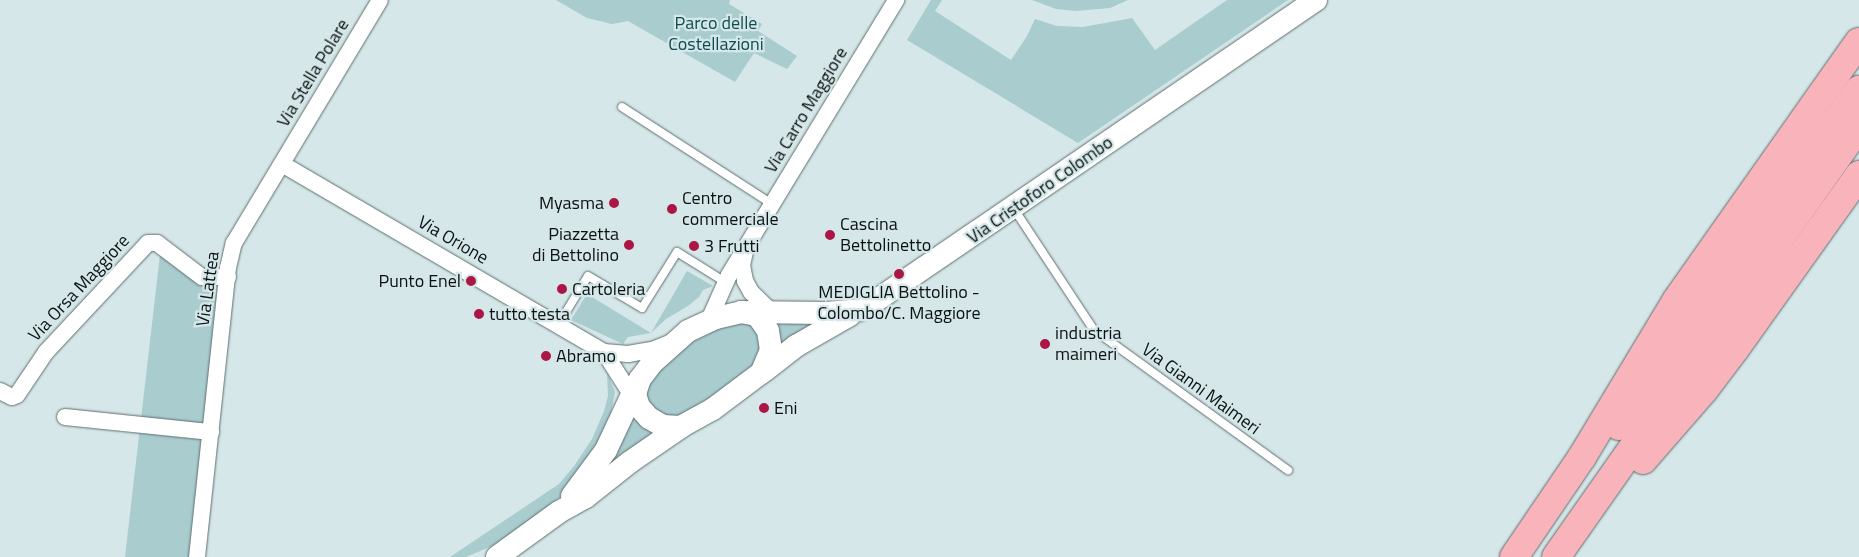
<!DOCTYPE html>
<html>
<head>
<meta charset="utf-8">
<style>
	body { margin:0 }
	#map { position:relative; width:1859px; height:557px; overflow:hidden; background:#d5e7e8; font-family:"Titillium Web",sans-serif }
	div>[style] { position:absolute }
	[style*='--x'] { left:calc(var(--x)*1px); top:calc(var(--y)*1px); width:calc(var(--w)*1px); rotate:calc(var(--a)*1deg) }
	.green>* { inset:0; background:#a9cccf }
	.roads { filter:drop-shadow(0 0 1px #5e6e6f) drop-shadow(0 0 1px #5e6e6f) }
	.lane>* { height:8px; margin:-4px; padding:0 4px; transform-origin:4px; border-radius:4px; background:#fff }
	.street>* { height:16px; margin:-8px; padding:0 8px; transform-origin:8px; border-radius:8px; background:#fff }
	.secondary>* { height:22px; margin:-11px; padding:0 11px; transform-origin:11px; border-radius:11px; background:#fff }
	.highway>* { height:28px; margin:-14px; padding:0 14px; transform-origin:14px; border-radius:14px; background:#f8b3bb }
	.dots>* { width:14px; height:14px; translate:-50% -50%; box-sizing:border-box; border:2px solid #d5e7e8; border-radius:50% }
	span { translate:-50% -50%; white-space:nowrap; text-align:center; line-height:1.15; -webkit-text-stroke:4.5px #d5e7e8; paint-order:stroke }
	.park-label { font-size:18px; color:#0d4d51 }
	.street-label { font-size:18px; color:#0b1112 }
	.poi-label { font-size:18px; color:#0b1112 }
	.left { translate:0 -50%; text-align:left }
	.right { translate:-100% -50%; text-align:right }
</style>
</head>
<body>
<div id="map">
	<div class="green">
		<i style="clip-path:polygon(556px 0,730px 0,729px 4px,762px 24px,758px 31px,797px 56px,787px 69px,754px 53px,735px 82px,628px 21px,612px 24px,587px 18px)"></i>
		<i style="clip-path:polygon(931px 0,942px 0,935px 11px,1011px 60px,1027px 36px,1035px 19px,1057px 26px,1083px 27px,1132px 18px,1155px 50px,1227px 0,1288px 0,1078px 143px,907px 40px)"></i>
		<i style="clip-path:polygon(1032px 0,1128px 0,1110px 8px,1076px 11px,1056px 9px)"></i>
		<i style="clip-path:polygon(161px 246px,202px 277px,228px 277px,197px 557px,125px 557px)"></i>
		<i style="clip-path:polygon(687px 271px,713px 286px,703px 290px,699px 297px,688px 306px,666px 319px,651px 333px,628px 337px,623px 344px,571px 320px,587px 294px,651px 333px)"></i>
		<i style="clip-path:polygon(772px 319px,821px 319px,781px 346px)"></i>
		<i style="clip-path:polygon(731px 322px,750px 325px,759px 335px,761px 351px,753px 366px,731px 386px,683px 416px,669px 418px,647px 403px,645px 388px,679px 346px)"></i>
		<i style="clip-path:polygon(607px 372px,615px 392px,610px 418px,598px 446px,562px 495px,540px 516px,496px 547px,492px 546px,466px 557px,450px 557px,559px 484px,574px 466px,592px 439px,604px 411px,608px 396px)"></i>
		<i style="clip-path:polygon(631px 412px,655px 434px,604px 468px)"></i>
	</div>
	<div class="roads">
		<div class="lane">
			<i style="--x:622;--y:107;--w:179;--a:32.9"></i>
			<i style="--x:1014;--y:209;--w:144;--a:56.6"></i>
			<i style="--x:1093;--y:329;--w:241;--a:35.9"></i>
			<i style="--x:558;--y:325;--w:57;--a:-58.5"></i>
			<i style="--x:588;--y:276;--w:63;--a:30.7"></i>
			<i style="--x:642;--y:308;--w:66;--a:-58"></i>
			<i style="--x:677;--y:252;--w:57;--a:32"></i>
		</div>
		<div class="street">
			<i style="--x:282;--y:164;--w:373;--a:30.3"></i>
			<i style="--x:604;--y:352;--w:59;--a:57.4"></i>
			<i style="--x:745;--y:252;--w:13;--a:103"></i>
			<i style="--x:742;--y:265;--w:16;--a:79"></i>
			<i style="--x:745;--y:281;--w:13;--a:61"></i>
			<i style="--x:751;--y:292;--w:28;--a:44"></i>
			<i style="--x:709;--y:320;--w:49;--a:-66"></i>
			<i style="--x:729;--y:275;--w:322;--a:-58.7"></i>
			<i style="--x:604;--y:352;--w:24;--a:5"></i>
			<i style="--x:628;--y:354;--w:27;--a:-10"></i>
			<i style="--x:655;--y:349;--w:16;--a:-22"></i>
			<i style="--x:0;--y:391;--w:13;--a:27"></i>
			<i style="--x:12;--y:397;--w:5;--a:-22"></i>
			<i style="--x:17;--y:395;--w:52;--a:-56"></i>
			<i style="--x:46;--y:352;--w:149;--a:-46.9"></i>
			<i style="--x:148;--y:243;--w:9;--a:0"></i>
			<i style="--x:157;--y:243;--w:56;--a:37.1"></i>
			<i style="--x:202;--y:277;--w:26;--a:0"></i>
			<i style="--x:65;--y:417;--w:147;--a:5.9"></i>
			<i style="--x:197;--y:557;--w:291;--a:-83.9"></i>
			<i style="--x:228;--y:268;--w:26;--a:-77"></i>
			<i style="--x:234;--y:243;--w:283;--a:-59"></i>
		</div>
		<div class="secondary">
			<i style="--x:741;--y:312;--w:85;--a:0.7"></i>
			<i style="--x:826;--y:313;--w:33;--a:-5"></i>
			<i style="--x:859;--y:310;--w:13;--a:-27"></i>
			<i style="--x:871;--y:304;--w:539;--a:-34.34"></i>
			<i style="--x:741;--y:312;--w:16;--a:11"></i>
			<i style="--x:757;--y:315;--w:19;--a:55"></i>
			<i style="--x:768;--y:331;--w:19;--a:81"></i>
			<i style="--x:771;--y:350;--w:25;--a:113"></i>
			<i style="--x:761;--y:373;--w:60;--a:143.1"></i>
			<i style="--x:713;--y:409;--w:37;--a:151"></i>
			<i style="--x:681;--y:427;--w:18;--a:-177"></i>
			<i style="--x:663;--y:426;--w:16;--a:-150"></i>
			<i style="--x:649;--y:418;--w:15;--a:-132"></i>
			<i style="--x:639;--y:407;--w:14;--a:-107"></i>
			<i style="--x:635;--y:394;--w:16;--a:-72"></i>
			<i style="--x:640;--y:379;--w:20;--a:-53"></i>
			<i style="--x:652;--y:363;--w:48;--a:-41.6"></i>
			<i style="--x:688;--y:331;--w:31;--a:-25"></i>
			<i style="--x:716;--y:318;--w:26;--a:-13"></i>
			<i style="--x:764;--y:371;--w:41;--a:-38"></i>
			<i style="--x:796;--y:346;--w:62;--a:-29.9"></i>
			<i style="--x:572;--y:496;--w:57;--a:-53.5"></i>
			<i style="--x:606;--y:450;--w:73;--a:-64.8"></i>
			<i style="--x:497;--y:557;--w:77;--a:-36"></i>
			<i style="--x:559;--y:512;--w:31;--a:-29"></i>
			<i style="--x:586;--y:497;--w:56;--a:-38.5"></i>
			<i style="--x:630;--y:462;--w:62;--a:-34.5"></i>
		</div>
		<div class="highway">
			<i style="--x:1619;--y:426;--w:413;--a:-54.5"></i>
			<i style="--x:1643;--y:460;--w:93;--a:-48.9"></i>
			<i style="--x:1704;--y:390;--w:51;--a:-52.9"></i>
			<i style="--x:1735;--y:349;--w:214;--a:-54.5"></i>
			<i style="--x:1514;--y:557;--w:121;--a:-55.8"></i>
			<i style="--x:1582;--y:457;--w:182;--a:-58.9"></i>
			<i style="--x:1676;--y:301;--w:317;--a:-54.8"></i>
			<i style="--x:1556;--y:557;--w:527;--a:-54.89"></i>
		</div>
	</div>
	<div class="dots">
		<i style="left:614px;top:203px;background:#ab1745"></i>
		<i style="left:672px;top:209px;background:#ab1745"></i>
		<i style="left:830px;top:235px;background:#ab1745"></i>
		<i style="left:629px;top:245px;background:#ab1745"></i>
		<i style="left:694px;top:246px;background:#ab1745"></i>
		<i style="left:899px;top:274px;background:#ab1745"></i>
		<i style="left:471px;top:281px;background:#ab1745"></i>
		<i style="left:562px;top:289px;background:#ab1745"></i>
		<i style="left:479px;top:314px;background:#ab1745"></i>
		<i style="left:1045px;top:344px;background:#ab1745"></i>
		<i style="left:546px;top:356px;background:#ab1745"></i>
		<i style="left:764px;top:408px;background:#ab1745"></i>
	</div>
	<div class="park-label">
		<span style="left:716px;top:34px">Parco delle<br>Costellazioni</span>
	</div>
	<div class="street-label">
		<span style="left:313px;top:73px;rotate:-59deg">Via Stella Polare</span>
		<span style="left:806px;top:110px;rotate:-59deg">Via Carro Maggiore</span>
		<span style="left:1040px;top:190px;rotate:-35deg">Via Cristoforo Colombo</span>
		<span style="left:453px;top:240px;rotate:30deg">Via Orione</span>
		<span style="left:79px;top:288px;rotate:-47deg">Via Orsa Maggiore</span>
		<span style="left:208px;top:289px;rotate:-82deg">Via Lattea</span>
		<span style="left:1201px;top:389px;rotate:36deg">Via Gianni Maimeri</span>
	</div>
	<div class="poi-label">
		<span class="left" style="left:682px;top:209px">Centro<br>commerciale</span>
		<span class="right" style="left:604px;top:203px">Myasma</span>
		<span class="left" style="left:840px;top:235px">Cascina<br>Bettolinetto</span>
		<span class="right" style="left:619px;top:245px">Piazzetta<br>di Bettolino</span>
		<span class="left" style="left:704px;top:246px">3 Frutti</span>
		<span class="right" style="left:461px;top:281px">Punto Enel</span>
		<span class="left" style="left:572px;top:289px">Cartoleria</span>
		<span style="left:899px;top:303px">MEDIGLIA Bettolino -<br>Colombo/C. Maggiore</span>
		<span class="left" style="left:489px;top:314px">tutto testa</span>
		<span class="left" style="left:1055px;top:344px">industria<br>maimeri</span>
		<span class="left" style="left:556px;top:356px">Abramo</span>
		<span class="left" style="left:774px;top:408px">Eni</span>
	</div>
</div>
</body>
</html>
